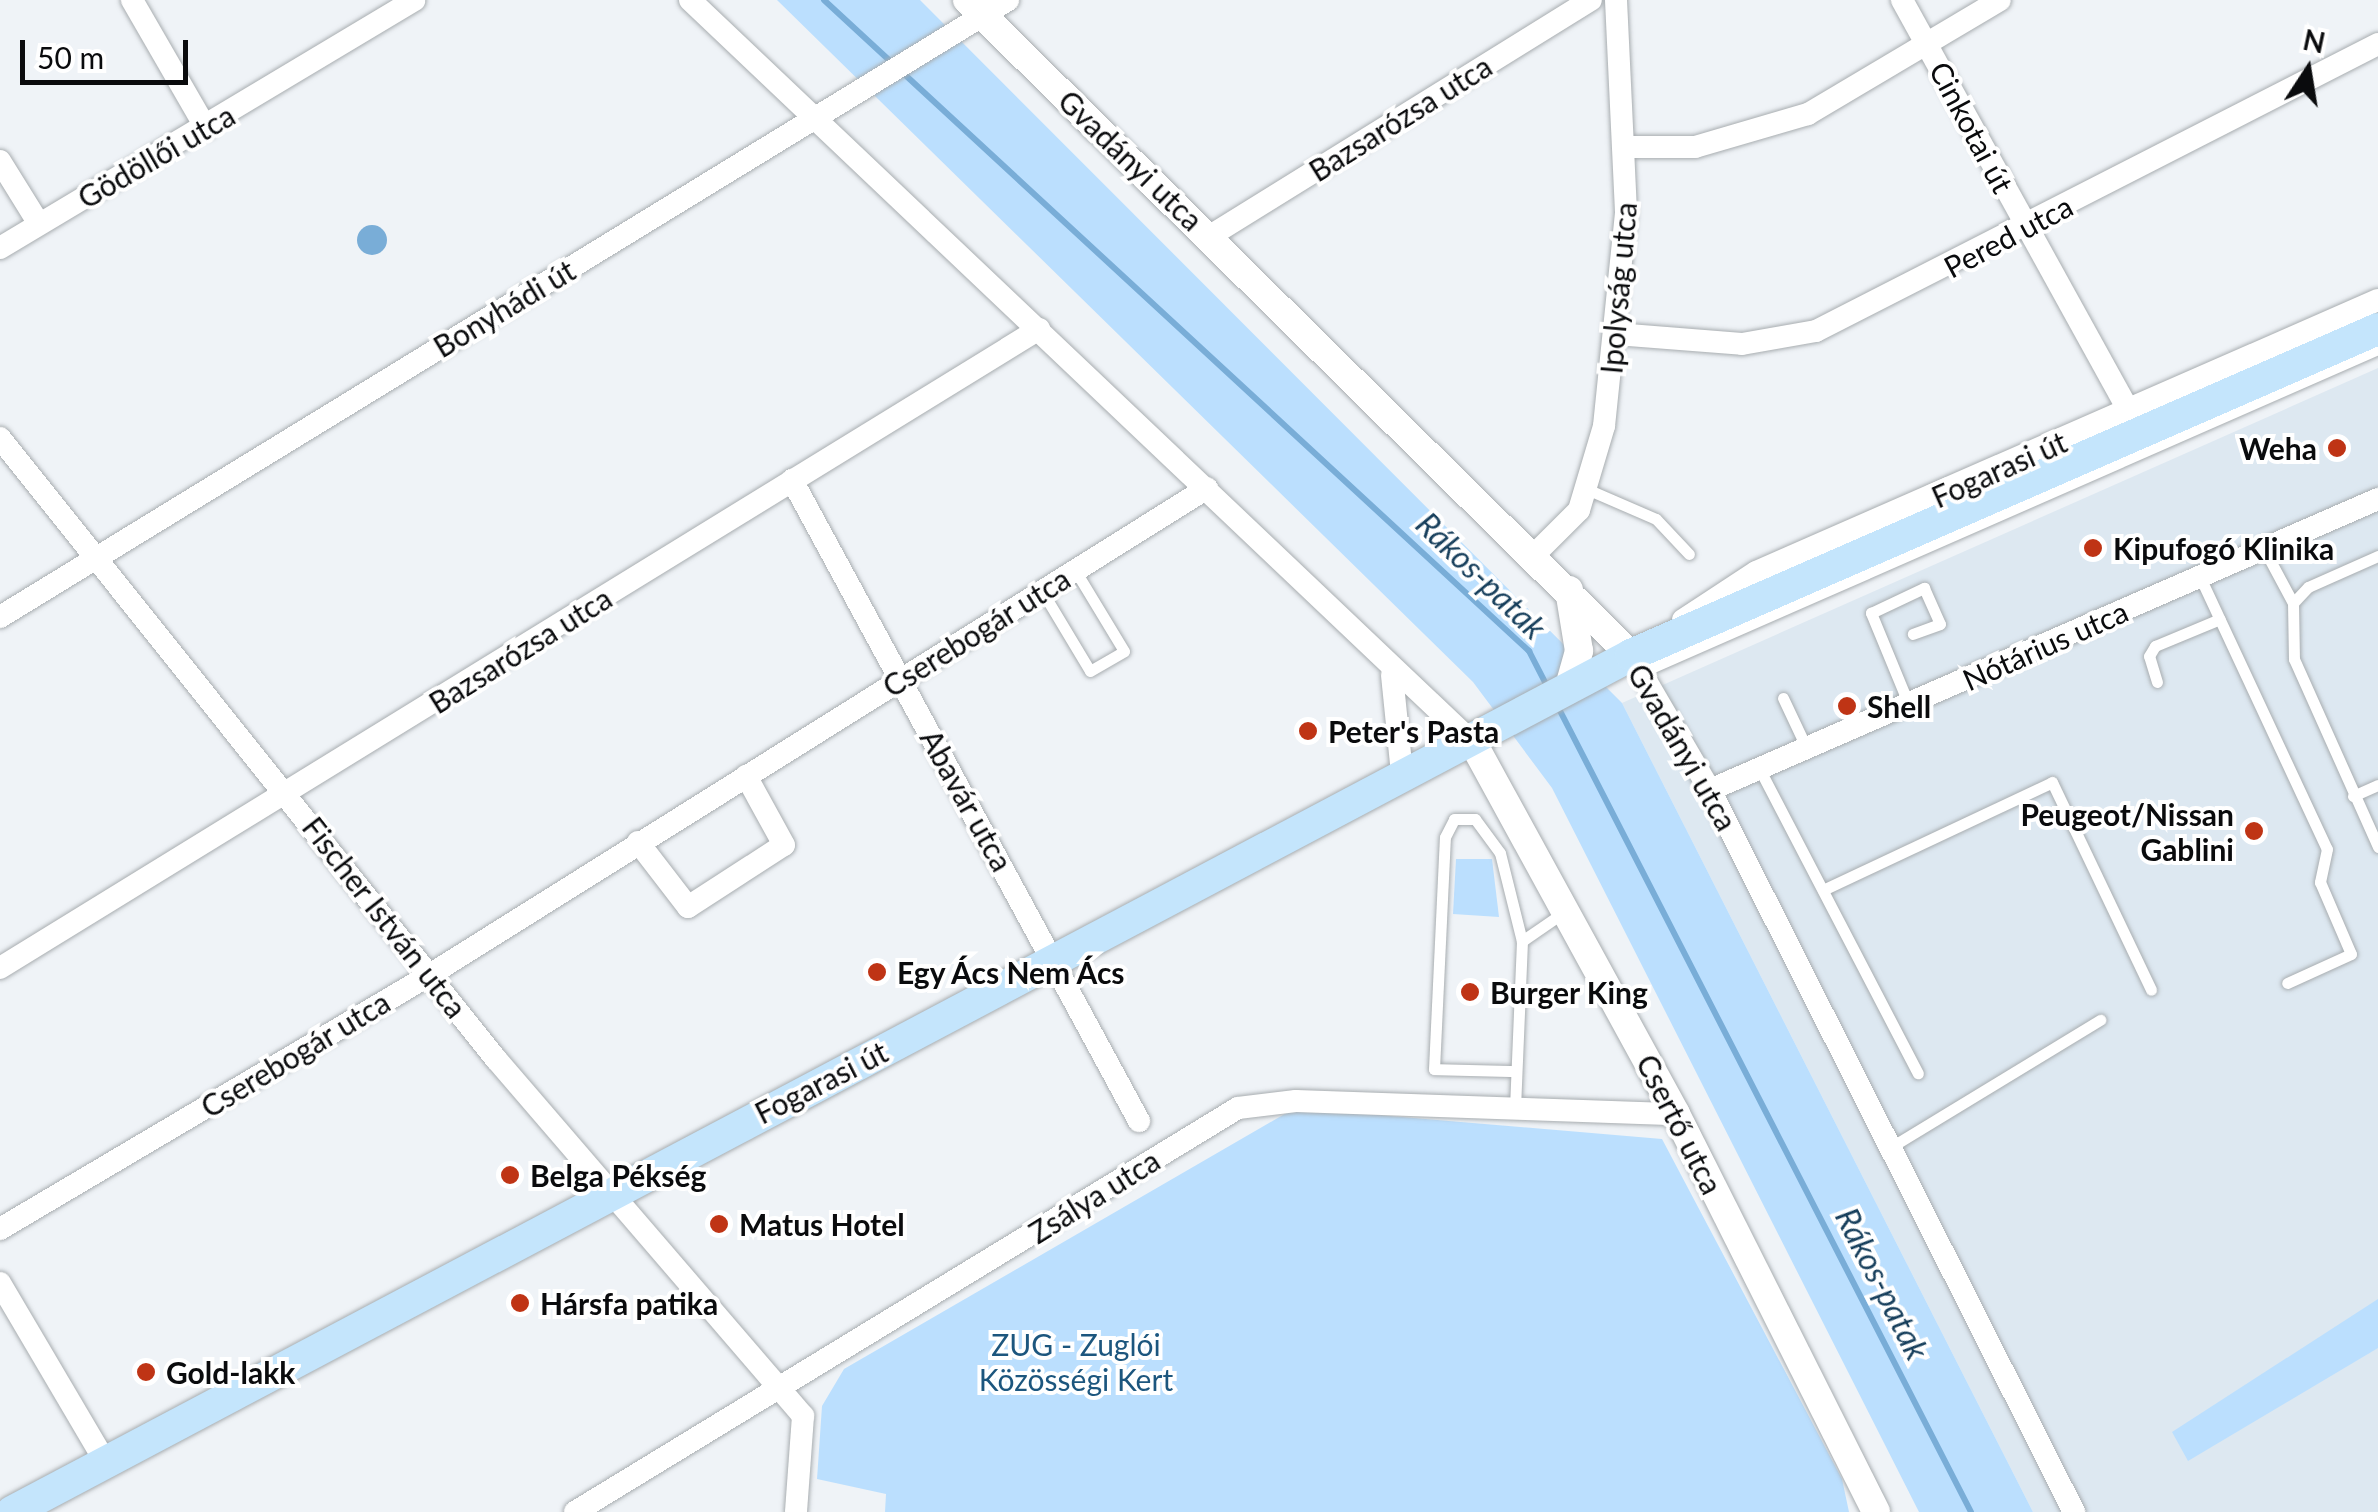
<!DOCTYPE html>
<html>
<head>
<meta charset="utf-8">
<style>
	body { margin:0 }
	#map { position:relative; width:2378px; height:1512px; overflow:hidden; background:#eff3f7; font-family:Lato,sans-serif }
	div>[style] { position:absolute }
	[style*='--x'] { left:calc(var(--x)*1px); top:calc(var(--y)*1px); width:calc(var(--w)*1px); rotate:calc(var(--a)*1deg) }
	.built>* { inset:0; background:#dde8f1 }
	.green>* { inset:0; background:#bbdffe }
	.water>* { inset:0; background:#79add7 }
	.round { border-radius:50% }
	.stream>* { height:6px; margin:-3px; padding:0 3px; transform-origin:3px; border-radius:3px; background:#79add7 }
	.roads { filter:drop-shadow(0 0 2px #a8adb0) drop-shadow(0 0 2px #a8adb0) }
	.service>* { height:11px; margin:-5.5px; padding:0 5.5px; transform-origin:5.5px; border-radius:5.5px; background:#fff }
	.minor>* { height:22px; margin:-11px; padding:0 11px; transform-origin:11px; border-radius:11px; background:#fff }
	.tertiary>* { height:28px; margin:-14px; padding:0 14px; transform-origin:14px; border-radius:14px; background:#fff }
	.secondary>* { height:32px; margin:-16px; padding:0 16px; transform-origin:16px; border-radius:16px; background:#c4e5fc }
	.dots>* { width:28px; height:28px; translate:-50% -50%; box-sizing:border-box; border:5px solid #fff; border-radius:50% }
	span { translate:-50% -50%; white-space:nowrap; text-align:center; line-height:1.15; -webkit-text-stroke:8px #fff; paint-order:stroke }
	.street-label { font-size:30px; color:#0a0b0d }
	.poi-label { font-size:30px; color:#0a0b0d; font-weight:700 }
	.right { translate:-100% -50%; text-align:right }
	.left { translate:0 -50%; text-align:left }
	.park-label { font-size:30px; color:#1c567e }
	.water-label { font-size:32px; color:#173f5c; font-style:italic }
	.north { position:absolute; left:2258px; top:20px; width:100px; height:100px; -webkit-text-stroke:8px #fff; paint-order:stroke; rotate:12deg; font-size:28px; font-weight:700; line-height:40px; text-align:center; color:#0a0b0d }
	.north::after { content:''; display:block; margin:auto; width:35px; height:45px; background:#0a0b0d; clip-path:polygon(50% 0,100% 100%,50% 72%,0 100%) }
	.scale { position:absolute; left:20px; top:40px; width:168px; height:45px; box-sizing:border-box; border:5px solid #0a0b0d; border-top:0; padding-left:12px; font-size:30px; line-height:35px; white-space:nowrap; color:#0a0b0d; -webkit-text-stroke:8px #fff; paint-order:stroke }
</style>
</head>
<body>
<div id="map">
	<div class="built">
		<i style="clip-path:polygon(2378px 368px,2378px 1512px,2033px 1512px,1622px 703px)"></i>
	</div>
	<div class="green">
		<i style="clip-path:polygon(777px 0,920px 0,1622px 703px,2033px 1512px,1919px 1512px,1552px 788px,1473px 682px)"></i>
		<i style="clip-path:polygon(1456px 859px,1492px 859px,1499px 917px,1453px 914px)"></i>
		<i style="clip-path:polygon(1295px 1108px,1662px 1139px,1842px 1479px,1849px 1512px,885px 1512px,886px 1494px,817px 1479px,822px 1406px,844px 1369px)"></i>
		<i style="clip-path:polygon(2378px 1299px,2378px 1348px,2188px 1461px,2172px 1432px)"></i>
	</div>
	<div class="water">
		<i class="round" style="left:357px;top:225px;width:30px;height:30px"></i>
	</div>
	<div class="stream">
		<i style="--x:824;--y:0;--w:960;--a:42.72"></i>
		<i style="--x:1529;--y:651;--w:42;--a:62.8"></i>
		<i style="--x:1556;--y:703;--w:909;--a:62.84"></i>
	</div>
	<div class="roads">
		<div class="service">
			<i style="--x:1589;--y:490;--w:73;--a:23.4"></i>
			<i style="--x:1656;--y:519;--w:48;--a:46.7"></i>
			<i style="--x:2264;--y:549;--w:61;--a:61.8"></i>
			<i style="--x:2293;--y:603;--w:56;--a:89"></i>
			<i style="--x:2294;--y:659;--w:206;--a:65.9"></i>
			<i style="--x:2200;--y:577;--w:300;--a:65"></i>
			<i style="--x:2327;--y:849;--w:34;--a:102"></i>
			<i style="--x:2320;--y:882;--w:78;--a:66.7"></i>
			<i style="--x:2351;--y:954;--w:70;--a:155.6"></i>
			<i style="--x:1042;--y:591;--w:93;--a:59"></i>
			<i style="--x:1090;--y:671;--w:39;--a:-30"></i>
			<i style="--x:1124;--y:651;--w:95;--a:-121.2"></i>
			<i style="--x:2293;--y:603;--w:22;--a:-47"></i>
			<i style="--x:2308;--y:587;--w:77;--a:-23.9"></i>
			<i style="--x:1644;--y:671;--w:802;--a:-23.69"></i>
			<i style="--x:2157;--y:682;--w:27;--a:-107"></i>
			<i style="--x:2149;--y:656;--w:12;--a:-59"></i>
			<i style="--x:2155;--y:646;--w:70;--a:-22.6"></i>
			<i style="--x:1783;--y:698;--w:56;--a:64.8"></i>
			<i style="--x:1909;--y:705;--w:100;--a:-112.4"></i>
			<i style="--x:1871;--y:613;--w:59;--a:-25.3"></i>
			<i style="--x:1924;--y:588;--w:39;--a:66"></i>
			<i style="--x:1940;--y:624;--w:29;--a:160"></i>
			<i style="--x:1760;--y:770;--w:342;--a:62.5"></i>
			<i style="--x:2353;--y:796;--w:27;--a:-24"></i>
			<i style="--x:1823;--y:890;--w:253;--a:-25.2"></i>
			<i style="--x:2052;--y:782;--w:230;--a:64.5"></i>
			<i style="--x:1522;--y:941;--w:51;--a:-34.6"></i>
			<i style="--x:1514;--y:1071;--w:80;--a:-178.6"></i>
			<i style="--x:1434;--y:1069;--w:232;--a:-87.3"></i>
			<i style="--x:1445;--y:837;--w:20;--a:-63"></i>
			<i style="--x:1454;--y:819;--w:21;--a:0"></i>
			<i style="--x:1475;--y:819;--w:42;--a:53.7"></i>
			<i style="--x:1500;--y:853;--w:91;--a:76"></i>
			<i style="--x:1522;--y:941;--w:169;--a:92.4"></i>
			<i style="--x:1891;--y:1147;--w:245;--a:-31.3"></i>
		</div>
		<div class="minor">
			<i style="--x:132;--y:0;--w:148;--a:60"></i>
			<i style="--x:690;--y:0;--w:1079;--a:43.5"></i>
			<i style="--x:1902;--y:0;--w:470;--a:61.1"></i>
			<i style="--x:1627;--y:147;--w:68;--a:0"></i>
			<i style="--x:1695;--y:147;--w:118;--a:-16.3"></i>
			<i style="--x:1808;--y:114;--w:223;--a:-30.7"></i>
			<i style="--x:0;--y:161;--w:74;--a:58.2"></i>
			<i style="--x:1210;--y:236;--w:448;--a:-31.8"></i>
			<i style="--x:0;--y:248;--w:483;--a:-30.9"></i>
			<i style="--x:1616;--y:334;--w:126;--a:4.5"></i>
			<i style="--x:1742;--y:344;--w:75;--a:-10"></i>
			<i style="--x:1816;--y:331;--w:631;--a:-27.05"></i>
			<i style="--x:0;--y:438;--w:795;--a:51.39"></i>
			<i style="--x:496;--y:1059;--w:471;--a:49.3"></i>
			<i style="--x:803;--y:1416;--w:96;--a:94.2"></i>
			<i style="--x:792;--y:480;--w:729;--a:61.57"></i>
			<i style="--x:1535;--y:554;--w:62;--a:-45"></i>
			<i style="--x:1579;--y:510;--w:88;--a:-73.4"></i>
			<i style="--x:1604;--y:426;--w:215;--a:-84.1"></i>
			<i style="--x:1626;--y:212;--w:212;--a:-92.7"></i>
			<i style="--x:0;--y:617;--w:1182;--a:-31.47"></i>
			<i style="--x:1683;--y:620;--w:87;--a:-33.3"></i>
			<i style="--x:1756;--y:572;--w:679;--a:-23.62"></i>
			<i style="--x:1640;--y:649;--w:11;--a:146"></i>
			<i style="--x:1631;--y:655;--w:156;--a:59.7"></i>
			<i style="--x:1710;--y:790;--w:809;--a:63.24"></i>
			<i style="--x:1392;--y:675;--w:100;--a:84.2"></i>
			<i style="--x:1710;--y:790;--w:729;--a:-23.54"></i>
			<i style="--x:638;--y:842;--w:82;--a:52.4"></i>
			<i style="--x:688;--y:907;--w:114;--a:-32.9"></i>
			<i style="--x:784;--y:845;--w:79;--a:-118.8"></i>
			<i style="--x:0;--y:968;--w:1220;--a:-31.59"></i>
			<i style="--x:0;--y:1229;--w:497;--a:-30.6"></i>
			<i style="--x:428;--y:976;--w:919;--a:-32.06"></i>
			<i style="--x:0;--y:1283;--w:209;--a:59.5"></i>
			<i style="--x:575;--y:1512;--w:776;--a:-31.36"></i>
			<i style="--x:1238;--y:1108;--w:58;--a:-6.9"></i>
			<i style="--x:1296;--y:1101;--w:380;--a:2"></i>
		</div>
		<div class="tertiary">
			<i style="--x:967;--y:0;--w:933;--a:44.61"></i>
			<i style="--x:1568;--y:690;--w:41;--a:-74.2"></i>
			<i style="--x:1579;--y:651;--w:62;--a:-99.3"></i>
			<i style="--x:1473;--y:743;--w:423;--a:61.3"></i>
			<i style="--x:1676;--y:1114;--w:445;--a:63.3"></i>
		</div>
		<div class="secondary">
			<i style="--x:12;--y:1512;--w:1832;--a:-27.89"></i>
			<i style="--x:1631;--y:655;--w:815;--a:-23.58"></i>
		</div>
	</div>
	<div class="dots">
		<i style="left:2337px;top:448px;background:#bf3415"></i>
		<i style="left:2093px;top:548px;background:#bf3415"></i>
		<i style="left:1847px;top:706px;background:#bf3415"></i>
		<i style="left:1308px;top:731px;background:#bf3415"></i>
		<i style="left:2254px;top:831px;background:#bf3415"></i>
		<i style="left:877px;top:972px;background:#bf3415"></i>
		<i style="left:1470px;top:992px;background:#bf3415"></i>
		<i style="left:510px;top:1175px;background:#bf3415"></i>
		<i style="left:719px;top:1224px;background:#bf3415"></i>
		<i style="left:520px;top:1303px;background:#bf3415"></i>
		<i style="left:146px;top:1372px;background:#bf3415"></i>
	</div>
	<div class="street-label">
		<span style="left:1400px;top:118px;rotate:-32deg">Bazsarózsa utca</span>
		<span style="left:1972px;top:127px;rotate:62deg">Cinkotai út</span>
		<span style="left:156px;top:156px;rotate:-30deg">Gödöllői utca</span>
		<span style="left:1131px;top:160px;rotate:44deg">Gvadányi utca</span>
		<span style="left:2008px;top:236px;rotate:-28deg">Pered utca</span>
		<span style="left:1618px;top:288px;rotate:-85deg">Ipolyság utca</span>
		<span style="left:504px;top:308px;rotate:-31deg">Bonyhádi út</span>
		<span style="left:1999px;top:469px;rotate:-24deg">Fogarasi út</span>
		<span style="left:976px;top:632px;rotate:-32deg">Cserebogár utca</span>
		<span style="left:2045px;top:645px;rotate:-24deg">Nótárius utca</span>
		<span style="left:520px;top:650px;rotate:-32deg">Bazsarózsa utca</span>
		<span style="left:1683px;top:747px;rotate:60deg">Gvadányi utca</span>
		<span style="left:967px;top:800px;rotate:61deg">Abavár utca</span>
		<span style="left:385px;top:917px;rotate:52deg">Fischer István utca</span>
		<span style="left:295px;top:1054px;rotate:-31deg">Cserebogár utca</span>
		<span style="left:821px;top:1082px;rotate:-27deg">Fogarasi út</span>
		<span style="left:1680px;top:1124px;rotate:63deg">Csertő utca</span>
		<span style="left:1094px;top:1196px;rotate:-32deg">Zsálya utca</span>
	</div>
	<div class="poi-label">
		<span class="right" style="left:2317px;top:448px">Weha</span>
		<span class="left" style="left:2113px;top:548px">Kipufogó Klinika</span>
		<span class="left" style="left:1867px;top:706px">Shell</span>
		<span class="left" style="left:1328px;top:731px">Peter's Pasta</span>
		<span class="right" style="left:2234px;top:831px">Peugeot/Nissan<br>Gablini</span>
		<span class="left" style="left:897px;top:972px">Egy Ács Nem Ács</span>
		<span class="left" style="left:1490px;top:992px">Burger King</span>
		<span class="left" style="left:530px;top:1175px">Belga Pékség</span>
		<span class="left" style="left:739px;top:1224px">Matus Hotel</span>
		<span class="left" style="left:540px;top:1303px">Hársfa patika</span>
		<span class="left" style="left:166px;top:1372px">Gold-lakk</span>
	</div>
	<div class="park-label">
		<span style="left:1076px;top:1361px">ZUG - Zuglói<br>Közösségi Kert</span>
	</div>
	<div class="water-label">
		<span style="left:1481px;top:576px;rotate:44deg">Rákos-patak</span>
		<span style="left:1882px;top:1284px;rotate:63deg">Rákos-patak</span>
	</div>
	<div class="north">N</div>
	<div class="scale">50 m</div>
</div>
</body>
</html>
